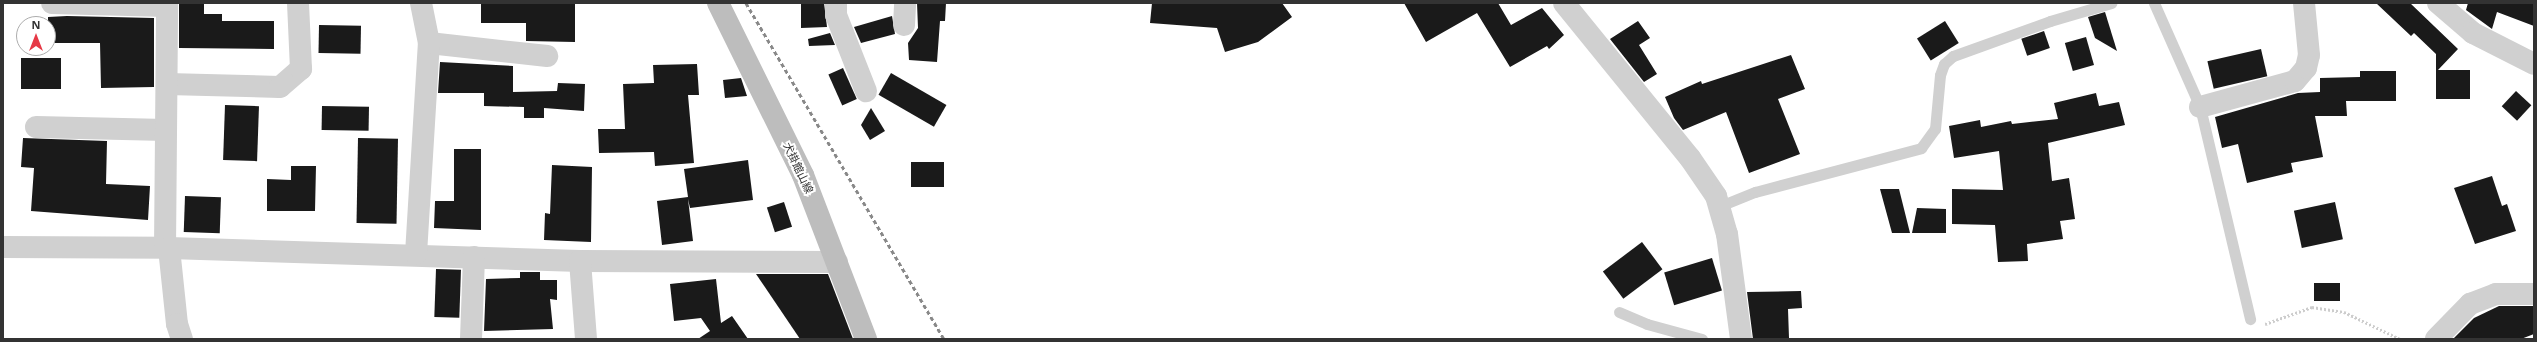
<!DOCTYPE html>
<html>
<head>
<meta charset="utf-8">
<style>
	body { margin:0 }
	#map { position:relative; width:2537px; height:342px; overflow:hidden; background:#fff; font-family:"Noto Sans","Noto Sans JP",sans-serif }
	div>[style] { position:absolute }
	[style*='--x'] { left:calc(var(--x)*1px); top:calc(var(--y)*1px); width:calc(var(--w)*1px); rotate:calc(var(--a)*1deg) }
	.building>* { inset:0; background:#1a1a1a; transform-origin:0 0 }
	.path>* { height:2.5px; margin-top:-1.25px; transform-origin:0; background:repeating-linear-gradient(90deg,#cdcdcd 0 2px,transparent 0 4px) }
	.service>* { height:11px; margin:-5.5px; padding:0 5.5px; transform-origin:5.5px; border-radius:5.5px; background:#d0d0d0 }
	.minor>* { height:22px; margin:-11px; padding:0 11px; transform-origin:11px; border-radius:11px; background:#d0d0d0 }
	.secondary>* { height:22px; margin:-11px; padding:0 11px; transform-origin:11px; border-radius:11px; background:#bdbdbd }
	.rail>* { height:3px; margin-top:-1.5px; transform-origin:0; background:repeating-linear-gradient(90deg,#888 0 4px,transparent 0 7px) }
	span { translate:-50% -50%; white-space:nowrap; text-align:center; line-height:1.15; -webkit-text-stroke:4px #fff; paint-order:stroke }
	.street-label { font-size:11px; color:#333 }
	.frame { position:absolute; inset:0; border:4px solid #333; pointer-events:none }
	.north { position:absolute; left:16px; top:16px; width:40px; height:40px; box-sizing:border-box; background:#fff; border:1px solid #adadad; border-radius:50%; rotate:0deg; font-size:11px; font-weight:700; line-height:16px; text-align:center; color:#333 }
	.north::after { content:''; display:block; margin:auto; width:14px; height:18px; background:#e63946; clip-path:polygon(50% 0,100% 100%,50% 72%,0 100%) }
</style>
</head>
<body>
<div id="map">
	<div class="building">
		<i style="clip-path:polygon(179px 3px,204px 3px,204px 14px,222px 14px,222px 21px,274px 21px,274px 49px,179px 48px)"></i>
		<i style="clip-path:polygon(481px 3px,575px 3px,575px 42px,526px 41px,526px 23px,481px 23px)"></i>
		<i style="clip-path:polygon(801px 3px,824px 3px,827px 27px,801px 28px)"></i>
		<i style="clip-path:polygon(917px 3px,946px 3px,945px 21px,940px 21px,937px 62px,909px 60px,908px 43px,918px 28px)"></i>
		<i style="clip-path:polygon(1152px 3px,1282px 3px,1292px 17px,1258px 42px,1225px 52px,1217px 28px,1150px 23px)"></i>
		<i style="clip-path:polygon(1404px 3px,1498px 3px,1511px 25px,1542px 8px,1564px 35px,1549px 49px,1547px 46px,1510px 67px,1477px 13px,1426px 42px)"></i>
		<i style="clip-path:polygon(2376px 3px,2410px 3px,2458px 49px,2438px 70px,2470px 70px,2470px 99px,2436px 99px,2436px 54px,2414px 33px,2411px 36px)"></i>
		<i style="clip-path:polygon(2468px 3px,2534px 3px,2534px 26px,2497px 12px,2492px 29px,2466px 10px)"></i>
		<i style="clip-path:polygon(2105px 12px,2117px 51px,2095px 38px,2088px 17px)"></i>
		<i style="clip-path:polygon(67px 16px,154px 18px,154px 87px,101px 88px,100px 43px,48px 43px,48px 17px)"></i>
		<i style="clip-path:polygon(892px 16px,895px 34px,861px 43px,854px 27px)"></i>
		<i style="clip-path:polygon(1638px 21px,1650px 38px,1639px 45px,1657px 74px,1644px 82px,1610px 39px)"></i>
		<i style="left:1945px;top:21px;width:26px;height:33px;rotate:58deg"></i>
		<i style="left:319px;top:25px;width:42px;height:28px;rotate:1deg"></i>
		<i style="left:2044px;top:31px;width:18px;height:24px;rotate:71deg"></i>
		<i style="clip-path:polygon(830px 33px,835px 45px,809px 46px,808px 39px)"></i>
		<i style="left:2086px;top:37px;width:29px;height:22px;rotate:74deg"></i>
		<i style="left:2261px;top:49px;width:28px;height:55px;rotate:77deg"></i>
		<i style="clip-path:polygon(1791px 55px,1805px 89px,1778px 99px,1800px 154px,1749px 173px,1726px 112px,1683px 130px,1674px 118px,1665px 97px,1701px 81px,1702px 84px)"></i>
		<i style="left:21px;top:58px;width:40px;height:31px"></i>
		<i style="clip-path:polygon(440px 62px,513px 66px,513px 92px,557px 91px,558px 83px,585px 84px,584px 111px,544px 108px,544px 118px,524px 118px,524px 107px,484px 106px,484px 93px,438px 93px)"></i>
		<i style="clip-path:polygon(697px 64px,699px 95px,688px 95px,694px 163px,655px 166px,654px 152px,599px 153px,598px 129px,625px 129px,623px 84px,654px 83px,653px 65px)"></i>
		<i style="left:843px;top:68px;width:34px;height:16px;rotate:66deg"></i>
		<i style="clip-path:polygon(2360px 71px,2396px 71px,2396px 101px,2346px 101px,2347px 116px,2315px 116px,2323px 157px,2291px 163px,2293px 172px,2247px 183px,2238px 144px,2222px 148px,2215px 117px,2298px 93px,2320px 92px,2320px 78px,2360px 77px)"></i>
		<i style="left:891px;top:73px;width:64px;height:25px;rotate:30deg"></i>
		<i style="clip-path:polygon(741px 78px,747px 96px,725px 98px,723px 80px)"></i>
		<i style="left:2516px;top:91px;width:21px;height:21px;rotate:43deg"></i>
		<i style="clip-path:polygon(2096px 93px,2099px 106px,2119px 102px,2125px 125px,2048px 143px,2052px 181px,2069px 178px,2075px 219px,2060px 221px,2063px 239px,2027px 244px,2028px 261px,1998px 262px,1995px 225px,1952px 224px,1952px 189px,2003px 190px,1999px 151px,1954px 158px,1949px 126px,1980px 120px,1981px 127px,2011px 121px,2012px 124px,2058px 119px,2054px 103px)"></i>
		<i style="left:225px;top:105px;width:34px;height:55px;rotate:2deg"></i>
		<i style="left:322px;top:106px;width:47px;height:24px;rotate:1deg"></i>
		<i style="clip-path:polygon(871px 108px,885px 131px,870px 140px,861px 125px)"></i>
		<i style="clip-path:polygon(23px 138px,107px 141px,106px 184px,150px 186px,148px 220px,31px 211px,34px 168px,21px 167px)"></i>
		<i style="left:358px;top:138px;width:40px;height:85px;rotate:1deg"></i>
		<i style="clip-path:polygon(454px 149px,481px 149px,481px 230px,434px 228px,435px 201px,454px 201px)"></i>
		<i style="clip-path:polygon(748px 160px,753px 200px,690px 208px,688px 199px,693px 241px,662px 245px,657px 201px,688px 197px,684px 169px)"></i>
		<i style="left:944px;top:162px;width:25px;height:33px;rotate:90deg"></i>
		<i style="clip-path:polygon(552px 165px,592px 167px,591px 242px,544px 240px,545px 213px,550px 214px)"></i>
		<i style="clip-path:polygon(291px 166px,316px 166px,315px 211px,267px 211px,267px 179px,291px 180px)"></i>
		<i style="clip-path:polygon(2492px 176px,2502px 206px,2507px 204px,2516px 231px,2475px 244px,2454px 188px)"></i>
		<i style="clip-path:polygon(1880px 189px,1899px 189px,1910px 233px,1892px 233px)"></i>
		<i style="left:185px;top:196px;width:36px;height:36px;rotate:2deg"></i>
		<i style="left:784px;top:202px;width:26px;height:18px;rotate:72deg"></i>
		<i style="left:2335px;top:202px;width:38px;height:42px;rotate:78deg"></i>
		<i style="clip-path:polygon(1917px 208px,1946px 209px,1946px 233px,1912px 233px)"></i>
		<i style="left:1642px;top:242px;width:34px;height:49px;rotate:53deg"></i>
		<i style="left:1712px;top:258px;width:34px;height:50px;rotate:73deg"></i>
		<i style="left:436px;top:269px;width:25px;height:48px;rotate:2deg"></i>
		<i style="clip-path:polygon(520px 272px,540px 272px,540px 280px,557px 280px,557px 300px,550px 299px,553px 329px,484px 331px,486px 279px,520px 278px)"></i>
		<i style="clip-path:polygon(756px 274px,828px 274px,853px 339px,800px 339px)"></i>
		<i style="clip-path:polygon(716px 279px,721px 323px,732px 316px,748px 339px,698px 339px,710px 331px,701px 318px,674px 321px,670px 284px)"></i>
		<i style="left:2340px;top:283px;width:18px;height:26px;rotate:90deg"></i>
		<i style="clip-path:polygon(1801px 291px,1802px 308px,1788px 309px,1789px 338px,1753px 339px,1747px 292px)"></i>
		<i style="clip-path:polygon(2499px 306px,2534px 306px,2534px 334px,2521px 339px,2453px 339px,2474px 318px)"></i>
	</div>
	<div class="path">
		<i style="--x:2265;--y:324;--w:50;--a:-19.9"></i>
		<i style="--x:2312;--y:307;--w:32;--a:9"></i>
		<i style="--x:2344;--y:312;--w:62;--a:25.7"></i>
	</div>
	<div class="service">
		<i style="--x:2154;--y:3;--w:114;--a:66.1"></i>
		<i style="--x:2200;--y:107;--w:218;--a:76.7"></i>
		<i style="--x:1720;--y:206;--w:38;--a:-22"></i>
		<i style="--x:1755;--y:192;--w:172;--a:-14.8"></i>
		<i style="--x:1921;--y:148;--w:24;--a:-54"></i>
		<i style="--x:1935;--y:129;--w:54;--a:-84.7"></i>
		<i style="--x:1940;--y:75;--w:12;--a:-70"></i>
		<i style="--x:1944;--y:64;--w:12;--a:-42"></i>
		<i style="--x:1953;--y:56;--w:103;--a:-19.8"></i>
		<i style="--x:2050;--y:21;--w:64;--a:-16.4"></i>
		<i style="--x:1619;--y:312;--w:30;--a:23"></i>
		<i style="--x:1647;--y:324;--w:57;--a:15.3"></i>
	</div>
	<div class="minor">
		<i style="--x:52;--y:3;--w:115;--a:1.5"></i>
		<i style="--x:836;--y:3;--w:12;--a:90"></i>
		<i style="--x:836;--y:15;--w:82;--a:68.5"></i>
		<i style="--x:1564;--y:3;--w:200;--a:50.9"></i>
		<i style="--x:1690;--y:158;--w:46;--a:55.6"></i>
		<i style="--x:1716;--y:196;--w:40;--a:74"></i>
		<i style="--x:1727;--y:234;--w:106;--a:82.4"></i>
		<i style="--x:2438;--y:3;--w:46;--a:40.6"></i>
		<i style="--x:2473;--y:33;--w:68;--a:26.9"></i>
		<i style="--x:904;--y:25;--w:22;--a:-87"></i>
		<i style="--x:429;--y:43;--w:119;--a:6.3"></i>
		<i style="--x:167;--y:84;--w:113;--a:1.5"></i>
		<i style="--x:280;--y:87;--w:28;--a:-41"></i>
		<i style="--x:301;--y:69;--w:66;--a:-92.6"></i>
		<i style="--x:2200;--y:107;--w:98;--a:-15.3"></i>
		<i style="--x:2295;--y:81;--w:17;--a:-50"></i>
		<i style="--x:2306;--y:68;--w:13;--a:-77"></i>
		<i style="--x:2309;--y:55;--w:52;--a:-95.5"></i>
		<i style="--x:36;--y:127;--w:130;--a:1.3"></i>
		<i style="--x:3;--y:247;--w:166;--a:0.3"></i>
		<i style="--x:169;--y:248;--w:411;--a:1.8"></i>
		<i style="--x:580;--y:261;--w:257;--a:0.2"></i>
		<i style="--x:165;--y:248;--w:245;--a:-89.5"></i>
		<i style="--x:169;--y:248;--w:76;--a:84"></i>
		<i style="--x:177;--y:324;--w:16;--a:72"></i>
		<i style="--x:416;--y:254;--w:211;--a:-86.5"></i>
		<i style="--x:429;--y:43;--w:41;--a:-101.3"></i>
		<i style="--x:580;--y:261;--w:78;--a:85.6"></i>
		<i style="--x:471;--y:339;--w:82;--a:-87.9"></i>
		<i style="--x:2436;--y:339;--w:49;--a:-45.8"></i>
		<i style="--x:2470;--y:304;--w:28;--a:-21"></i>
		<i style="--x:2496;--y:294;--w:38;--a:0"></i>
	</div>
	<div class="secondary">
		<i style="--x:718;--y:3;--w:192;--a:63.7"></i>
		<i style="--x:803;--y:175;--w:176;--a:69"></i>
	</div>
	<div class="rail">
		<i style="--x:746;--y:3;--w:390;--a:59.5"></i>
	</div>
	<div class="street-label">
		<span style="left:798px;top:168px;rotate:65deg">犬掛館山線</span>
	</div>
	<div class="frame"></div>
	<div class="north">N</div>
</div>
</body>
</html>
